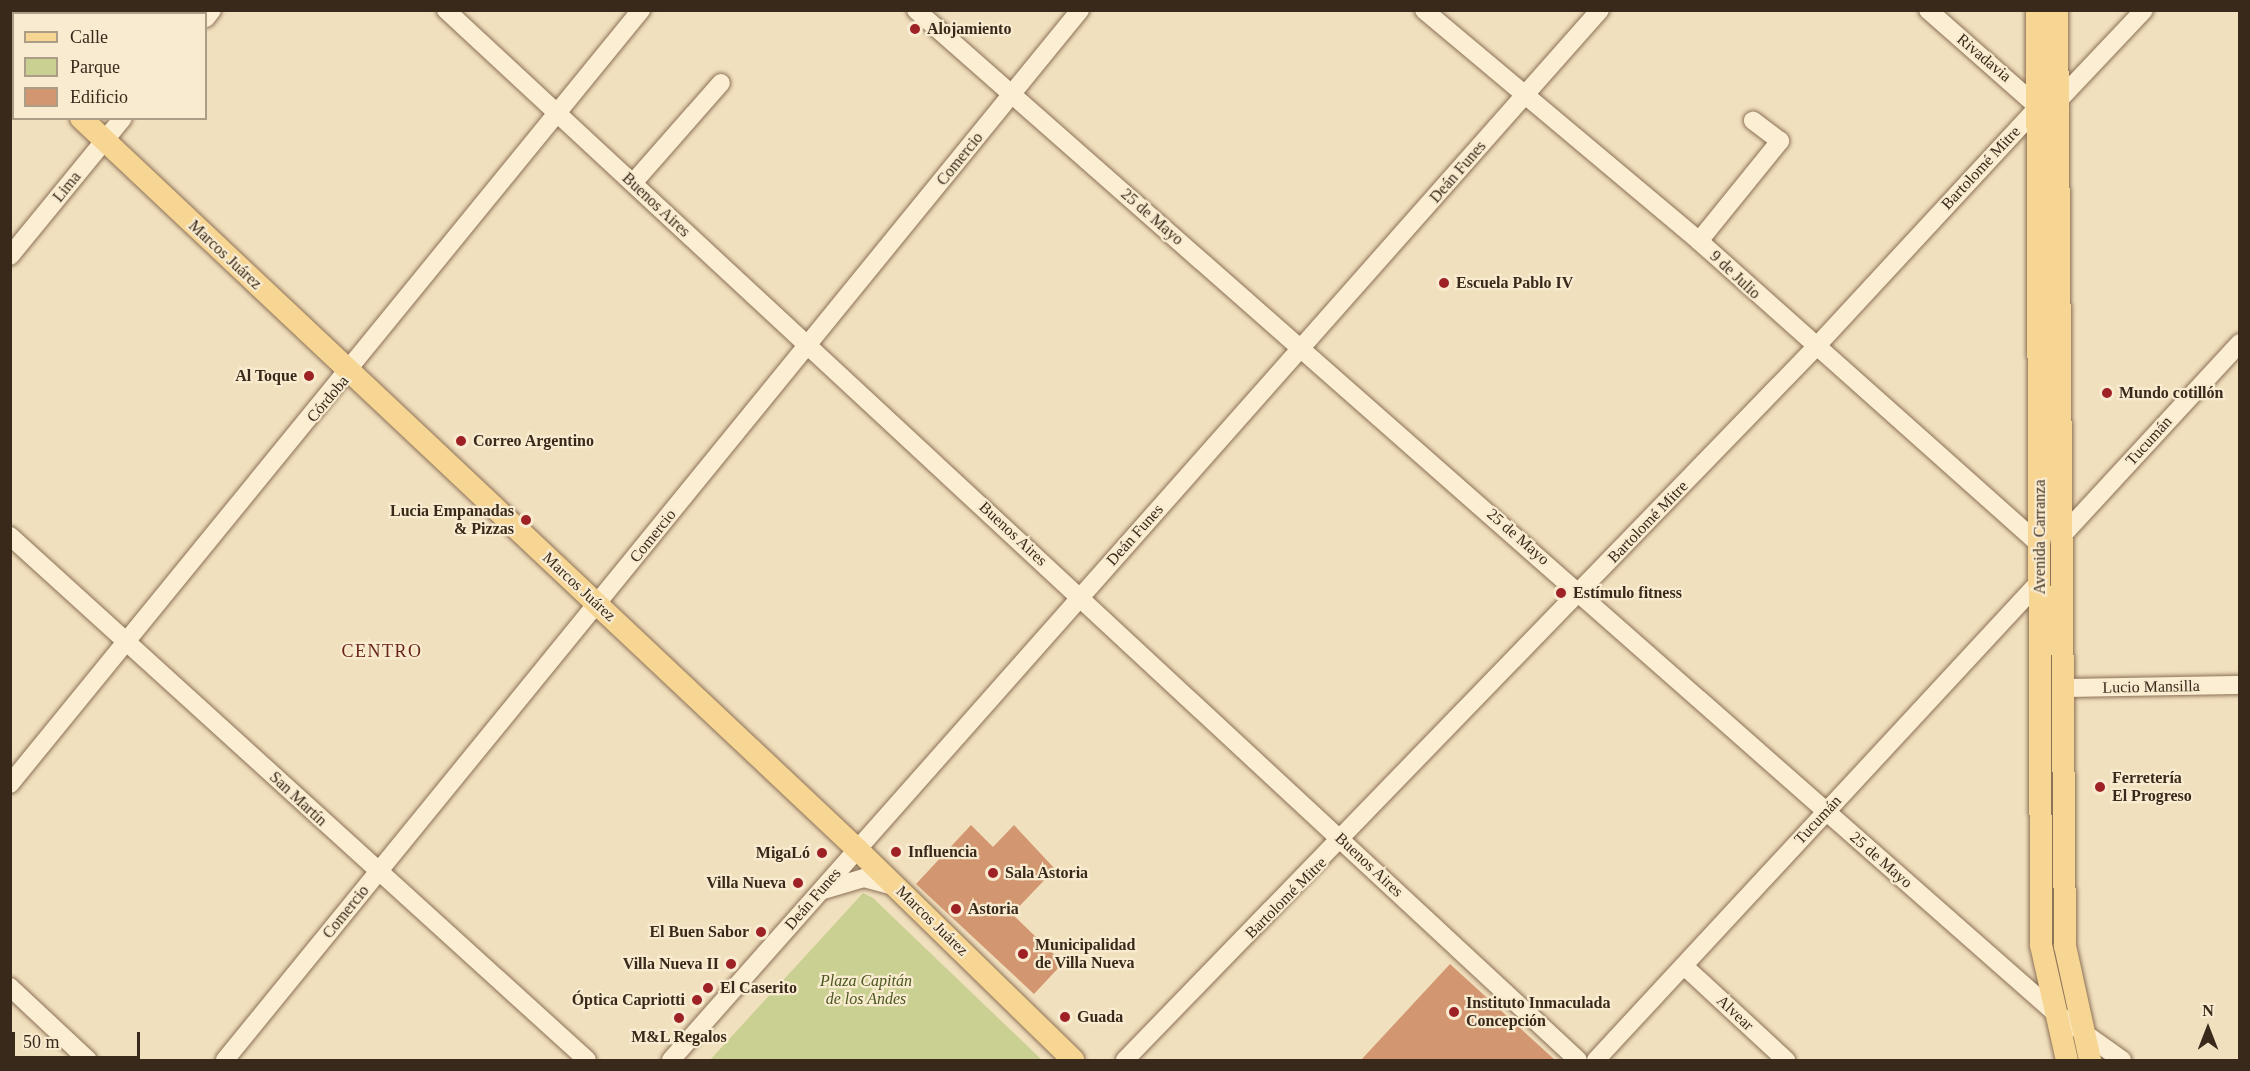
<!DOCTYPE html>
<meta charset="utf-8">
<style>
body{margin:0}
#map{position:relative;width:2250px;height:1071px;overflow:hidden;background:#f1e0be;font-family:Georgia,serif}
div>[style]{position:absolute}
.green>*{inset:0;background:#cad092}
.building>*{inset:0;background:#d29771}
.roads{filter:drop-shadow(0 0 2px #8b7056) drop-shadow(0 0 2px #8b7056)}
.minor>*{height:18px;margin:-9px;padding:0 9px;transform-origin:9px;border-radius:9px;background:#fbeed2}
.major>*{height:22px;margin:-11px;padding:0 11px;transform-origin:11px;border-radius:11px;background:#f7d593}
.dots>*{width:16px;height:16px;translate:-50% -50%;box-sizing:border-box;border:3px solid #f8ebcf;border-radius:50%}
span{translate:-50% -50%;white-space:nowrap;text-align:center;line-height:1.15;-webkit-text-stroke:4.5px #f8ebcf;paint-order:stroke}
.poi-label{font-size:16px;color:#39291b;font-weight:700}
.left{translate:0 -50%;text-align:left}
.right{translate:-100% -50%;text-align:right}
.street-label{font-size:16px;color:#39291b}
.park-label{font-size:16px;color:#4b5720;font-style:italic}
.neighbourhood-label{font-size:18px;color:#692618;letter-spacing:1.5px}
.frame{position:absolute;inset:0;border:12px solid #39291b;pointer-events:none}
.legend{position:absolute;left:12px;top:12px;width:195px;height:108px;box-sizing:border-box;background:#f8ebcf;border:2px solid #ac9d87;margin:0;padding:8px 10px;list-style:none;font-size:18px;color:#39291b}
.legend li{display:flex;align-items:center;gap:12px;height:30px}
.legend b{width:30px;border:2px solid #ac9d87}
.north{position:absolute;left:2178px;top:999px;width:60px;height:60px;-webkit-text-stroke:4px #f8ebcf;paint-order:stroke;rotate:0deg;font-size:16px;font-weight:700;line-height:24px;text-align:center;color:#39291b}
.north::after{content:'';display:block;margin:auto;width:21px;height:27px;background:#39291b;clip-path:polygon(50% 0,100% 100%,50% 72%,0 100%)}
.scale{position:absolute;left:12px;top:1032px;width:128px;height:27px;box-sizing:border-box;border:3px solid #39291b;border-top:0;padding-left:8px;font-size:18px;line-height:21px;white-space:nowrap;color:#39291b;-webkit-text-stroke:4px #f8ebcf;paint-order:stroke}
</style>
<div id="map">
<div class="green">
<i style="clip-path:polygon(863px 893px,873px 898px,1042px 1060px,710px 1060px)"></i>
</div>
<div class="building">
<i style="clip-path:polygon(971px 825px,993px 847px,1014px 825px,1055px 869px,1012px 914px,1063px 963px,1034px 994px,916px 884px)"></i>
<i style="clip-path:polygon(1450px 964px,1555px 1060px,1361px 1060px)"></i>
</div>
<div class="roads">
<div class="minor">
<i style="left:446px;top:10px;width:1544px;rotate:42.85deg"></i>
<i style="left:916px;top:10px;width:1515px;rotate:41.36deg"></i>
<i style="left:2053px;top:1011px;width:85px;rotate:35.4deg"></i>
<i style="left:1424px;top:10px;width:359px;rotate:40deg"></i>
<i style="left:1699px;top:241px;width:457px;rotate:41.7deg"></i>
<i style="left:1928px;top:10px;width:147px;rotate:41.4deg"></i>
<i style="left:206px;top:18px;width:10px;rotate:-53deg"></i>
<i style="left:633px;top:183px;width:133px;rotate:-48.7deg"></i>
<i style="left:1699px;top:241px;width:129px;rotate:-51deg"></i>
<i style="left:1780px;top:141px;width:34px;rotate:-143deg"></i>
<i style="left:10px;top:256px;width:178px;rotate:-50.7deg"></i>
<i style="left:10px;top:536px;width:779px;rotate:42.24deg"></i>
<i style="left:2059px;top:539px;width:267px;rotate:-47.3deg"></i>
<i style="left:2062px;top:688px;width:178px;rotate:-1deg"></i>
<i style="left:10px;top:784px;width:999px;rotate:-50.81deg"></i>
<i style="left:823px;top:890px;width:43px;rotate:-16.3deg"></i>
<i style="left:864px;top:878px;width:31px;rotate:15deg"></i>
<i style="left:1684px;top:966px;width:139px;rotate:42.7deg"></i>
<i style="left:10px;top:987px;width:107px;rotate:43.1deg"></i>
<i style="left:225px;top:1060px;width:1354px;rotate:-50.84deg"></i>
<i style="left:671px;top:1060px;width:1402px;rotate:-48.5deg"></i>
<i style="left:1125px;top:1060px;width:990px;rotate:-45.9deg"></i>
<i style="left:1814px;top:349px;width:330px;rotate:-47.2deg"></i>
<i style="left:2038px;top:107px;width:21px;rotate:-17deg"></i>
<i style="left:2058px;top:101px;width:125px;rotate:-46.6deg"></i>
<i style="left:1596px;top:1060px;width:653px;rotate:-47.17deg"></i>
</div>
<div class="major">
<i style="left:2037px;top:10px;width:935px;rotate:89.75deg"></i>
<i style="left:2041px;top:945px;width:118px;rotate:77.3deg"></i>
<i style="left:2057px;top:10px;width:936px;rotate:89.51deg"></i>
<i style="left:2065px;top:946px;width:117px;rotate:77.6deg"></i>
<i style="left:10px;top:51px;width:5px;rotate:37deg"></i>
<i style="left:81px;top:118px;width:1066px;rotate:43.29deg"></i>
<i style="left:857px;top:849px;width:302px;rotate:44.3deg"></i>
</div>
</div>
<div class="dots">
<i style="left:915px;top:29px;background:#9e2126"></i>
<i style="left:1444px;top:283px;background:#9e2126"></i>
<i style="left:309px;top:376px;background:#9e2126"></i>
<i style="left:2107px;top:393px;background:#9e2126"></i>
<i style="left:461px;top:441px;background:#9e2126"></i>
<i style="left:526px;top:520px;background:#9e2126"></i>
<i style="left:1561px;top:593px;background:#9e2126"></i>
<i style="left:2100px;top:787px;background:#9e2126"></i>
<i style="left:896px;top:852px;background:#9e2126"></i>
<i style="left:822px;top:853px;background:#9e2126"></i>
<i style="left:993px;top:873px;background:#9e2126"></i>
<i style="left:798px;top:883px;background:#9e2126"></i>
<i style="left:956px;top:909px;background:#9e2126"></i>
<i style="left:761px;top:932px;background:#9e2126"></i>
<i style="left:1023px;top:954px;background:#9e2126"></i>
<i style="left:731px;top:964px;background:#9e2126"></i>
<i style="left:708px;top:988px;background:#9e2126"></i>
<i style="left:697px;top:1000px;background:#9e2126"></i>
<i style="left:1454px;top:1012px;background:#9e2126"></i>
<i style="left:1065px;top:1017px;background:#9e2126"></i>
<i style="left:679px;top:1018px;background:#9e2126"></i>
</div>
<div class="poi-label">
<span class="left" style="left:927px;top:29px">Alojamiento</span>
<span class="left" style="left:1456px;top:283px">Escuela Pablo IV</span>
<span class="right" style="left:297px;top:376px">Al Toque</span>
<span class="left" style="left:2119px;top:393px">Mundo cotillón</span>
<span class="left" style="left:473px;top:441px">Correo Argentino</span>
<span class="right" style="left:514px;top:520px">Lucia Empanadas<br>&amp; Pizzas</span>
<span class="left" style="left:1573px;top:593px">Estímulo fitness</span>
<span class="left" style="left:2112px;top:787px">Ferretería<br>El Progreso</span>
<span class="left" style="left:908px;top:852px">Influencia</span>
<span class="right" style="left:810px;top:853px">MigaLó</span>
<span class="left" style="left:1005px;top:873px">Sala Astoria</span>
<span class="right" style="left:786px;top:883px">Villa Nueva</span>
<span class="left" style="left:968px;top:909px">Astoria</span>
<span class="right" style="left:749px;top:932px">El Buen Sabor</span>
<span class="left" style="left:1035px;top:954px">Municipalidad<br>de Villa Nueva</span>
<span class="right" style="left:719px;top:964px">Villa Nueva II</span>
<span class="left" style="left:720px;top:988px">El Caserito</span>
<span class="right" style="left:685px;top:1000px">Óptica Capriotti</span>
<span class="left" style="left:1466px;top:1012px">Instituto Inmaculada<br>Concepción</span>
<span class="left" style="left:1077px;top:1017px">Guada</span>
<span style="left:679px;top:1037px">M&amp;L Regalos</span>
</div>
<div class="street-label">
<span style="left:1984px;top:58px;rotate:40deg">Rivadavia</span>
<span style="left:960px;top:159px;rotate:-51deg">Comercio</span>
<span style="left:1981px;top:168px;rotate:-47deg">Bartolomé Mitre</span>
<span style="left:1458px;top:172px;rotate:-49deg">Deán Funes</span>
<span style="left:67px;top:187px;rotate:-51deg">Lima</span>
<span style="left:656px;top:205px;rotate:43deg">Buenos Aires</span>
<span style="left:1152px;top:217px;rotate:41deg">25 de Mayo</span>
<span style="left:225px;top:255px;rotate:43deg">Marcos Juárez</span>
<span style="left:1735px;top:275px;rotate:43deg">9 de Julio</span>
<span style="left:328px;top:399px;rotate:-50deg">Córdoba</span>
<span style="left:2149px;top:441px;rotate:-48deg">Tucumán</span>
<span style="left:1648px;top:522px;rotate:-46deg">Bartolomé Mitre</span>
<span style="left:1013px;top:534px;rotate:43deg">Buenos Aires</span>
<span style="left:1135px;top:535px;rotate:-48deg">Deán Funes</span>
<span style="left:653px;top:536px;rotate:-51deg">Comercio</span>
<span style="left:1518px;top:537px;rotate:41deg">25 de Mayo</span>
<span style="left:2040px;top:537px;rotate:-90deg">Avenida Carranza</span>
<span style="left:579px;top:587px;rotate:43deg">Marcos Juárez</span>
<span style="left:2151px;top:687px;rotate:-1deg">Lucio Mansilla</span>
<span style="left:298px;top:799px;rotate:43deg">San Martín</span>
<span style="left:1818px;top:820px;rotate:-47deg">Tucumán</span>
<span style="left:1881px;top:860px;rotate:41deg">25 de Mayo</span>
<span style="left:1369px;top:865px;rotate:43deg">Buenos Aires</span>
<span style="left:1286px;top:898px;rotate:-45deg">Bartolomé Mitre</span>
<span style="left:813px;top:899px;rotate:-49deg">Deán Funes</span>
<span style="left:346px;top:912px;rotate:-51deg">Comercio</span>
<span style="left:932px;top:921px;rotate:44deg">Marcos Juárez</span>
<span style="left:1735px;top:1013px;rotate:43deg">Alvear</span>
</div>
<div class="park-label">
<span style="left:866px;top:990px">Plaza Capitán<br>de los Andes</span>
</div>
<div class="neighbourhood-label">
<span style="left:382px;top:651px">CENTRO</span>
</div>
<div class="frame"></div>
<ul class="legend">
<li><b style="height:8px;background:#f7d593"></b>Calle</li>
<li><b style="height:16px;background:#cad092"></b>Parque</li>
<li><b style="height:16px;background:#d29771"></b>Edificio</li>
</ul>
<div class="north">N</div>
<div class="scale">50 m</div>
</div>
